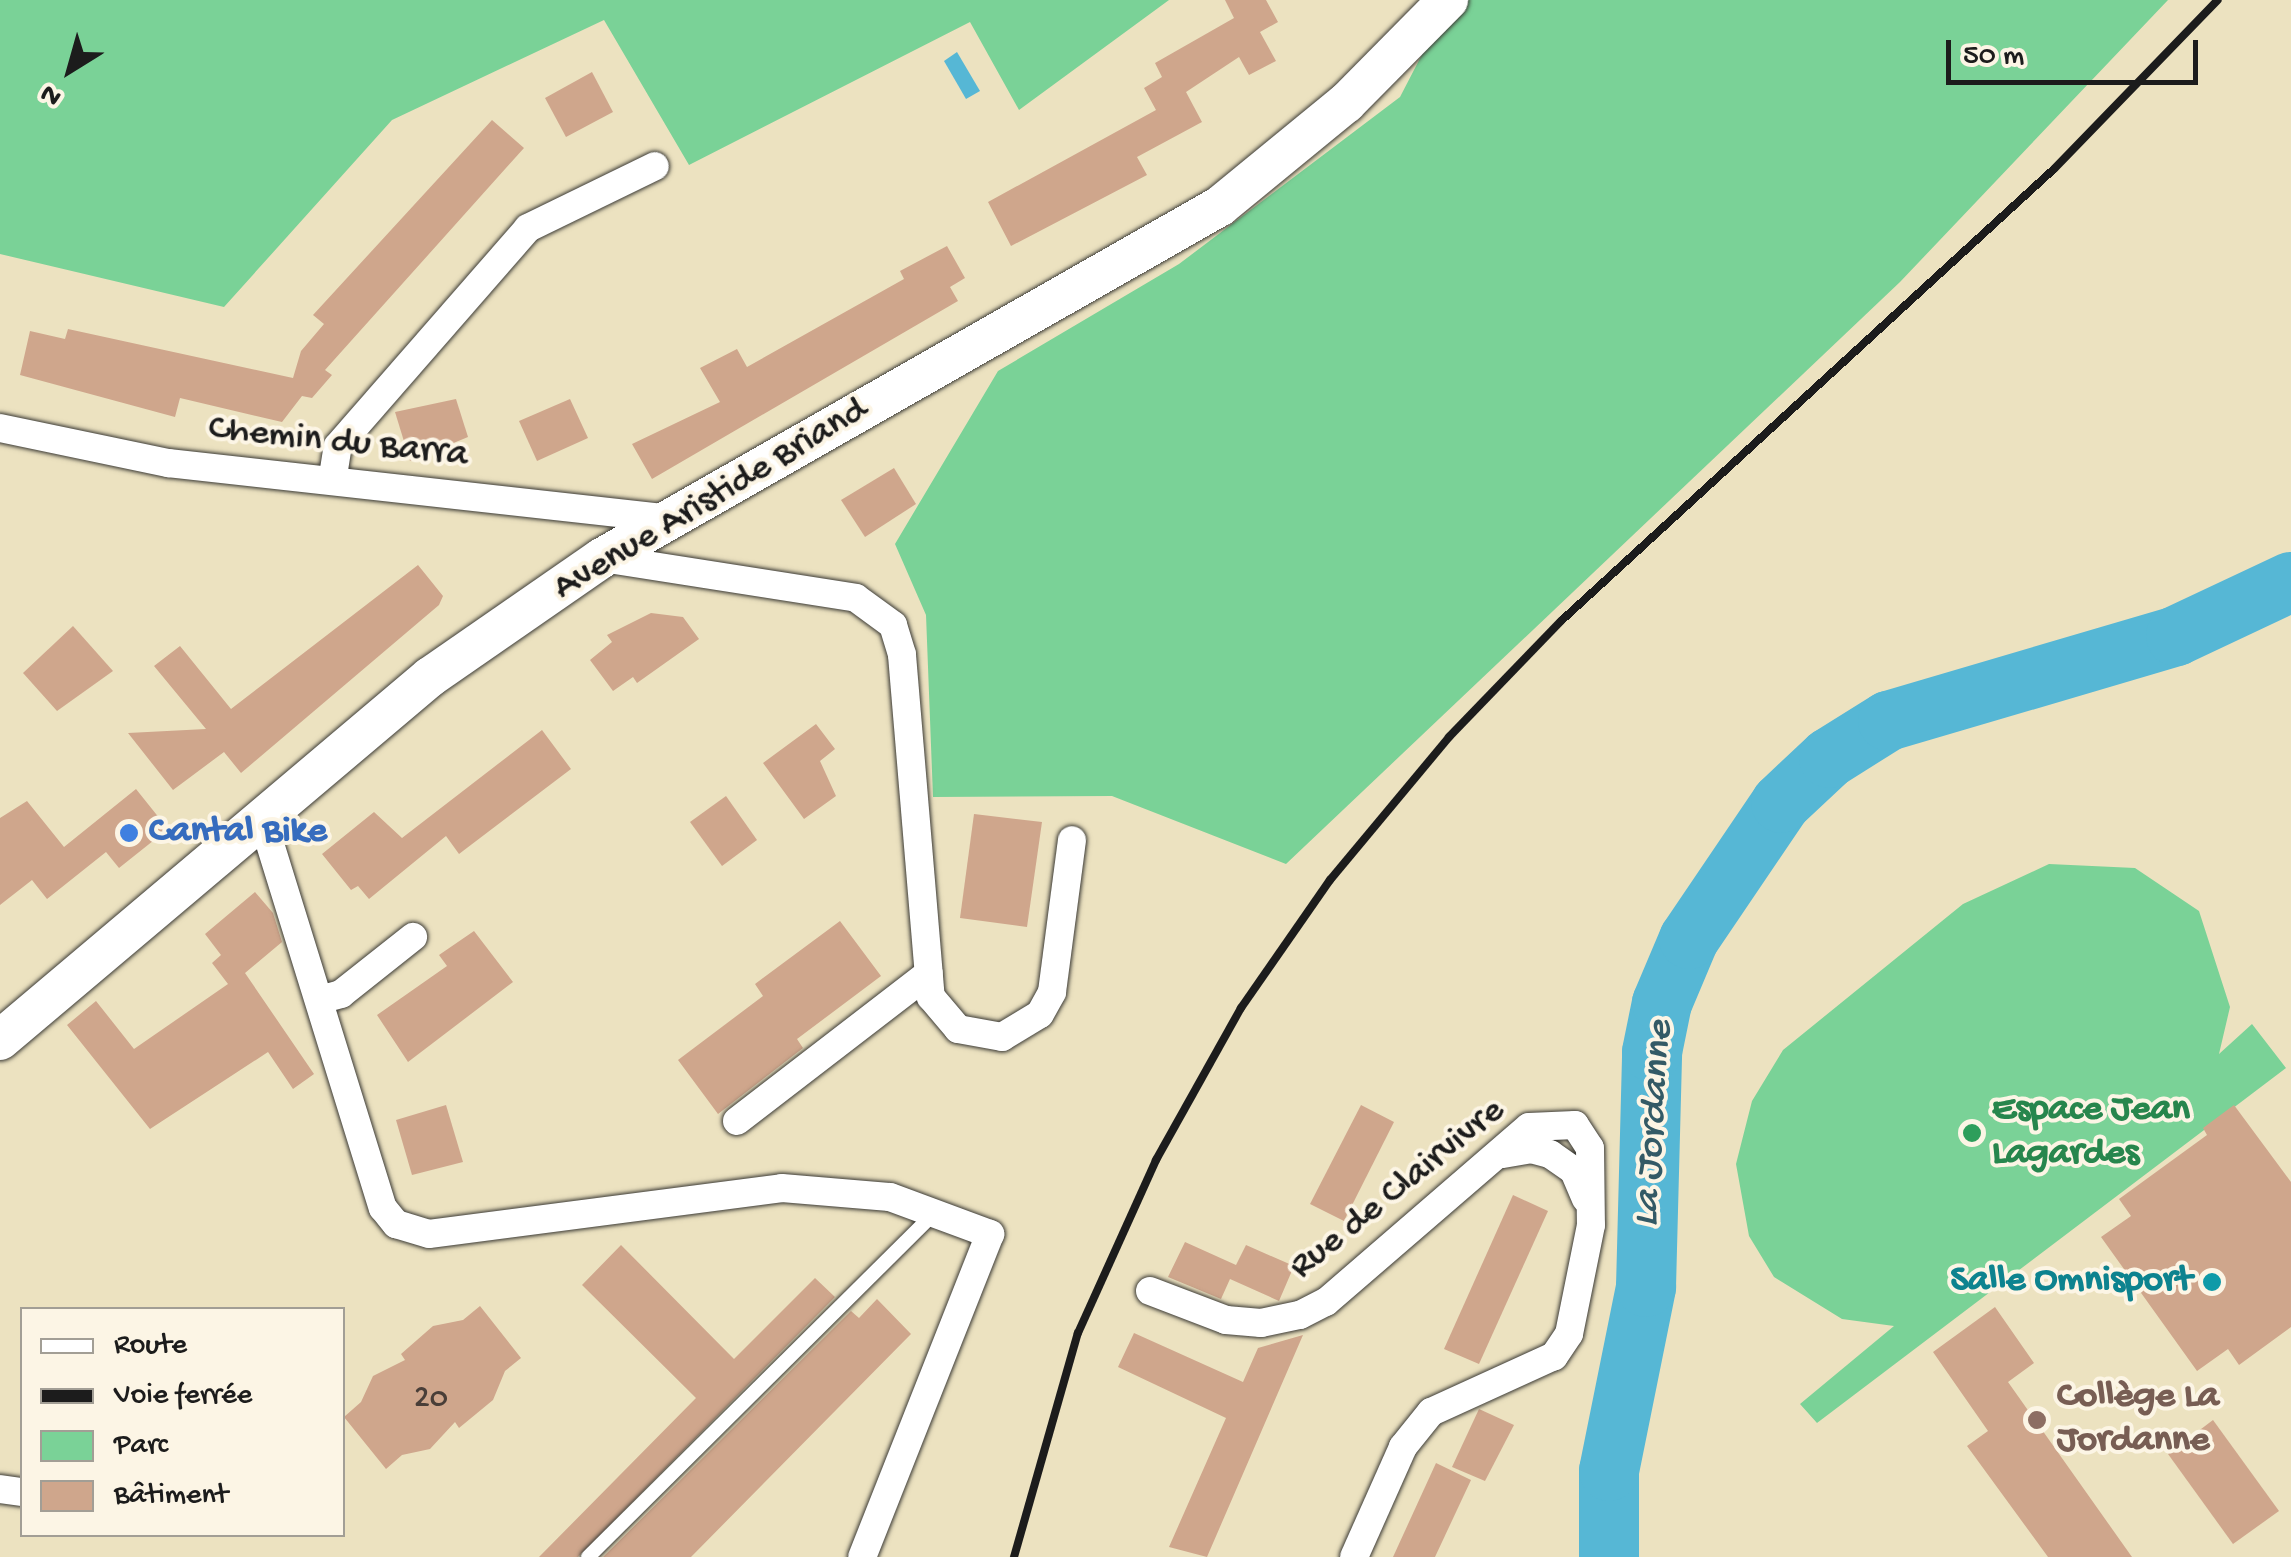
<!DOCTYPE html>
<meta charset="utf-8">
<style>
body{margin:0}
#map{position:relative;width:2291px;height:1557px;overflow:hidden;background:#ece2c0;font-family:"Gochi Hand",sans-serif}
div>[style]{position:absolute}
.green>*{inset:0;background:#7ad297}
.water>*{inset:0;background:#56b7d5}
.river>*{height:60px;margin:-30px;padding:0 30px;transform-origin:30px;border-radius:30px;background:#56b7d5}
.building>*{inset:0;background:#cfa68c}
.roads{filter:drop-shadow(0 0 2px #3b3a35) drop-shadow(0 0 2px #3b3a35)}
.lane>*{height:14px;margin:-7px;padding:0 7px;transform-origin:7px;border-radius:7px;background:#fff}
.street>*{height:28px;margin:-14px;padding:0 14px;transform-origin:14px;border-radius:14px;background:#fff}
.secondary>*{height:40px;margin:-20px;padding:0 20px;transform-origin:20px;border-radius:20px;background:#fff}
.rail>*{height:8px;margin:-4px;padding:0 4px;transform-origin:4px;border-radius:4px;background:#1c1c1c}
.dots>*{width:28px;height:28px;translate:-50% -50%;box-sizing:border-box;border:5px solid #fcf5e5;border-radius:50%}
span{translate:-50% -50%;white-space:nowrap;text-align:center;line-height:1.15;-webkit-text-stroke:8px #fcf5e5;paint-order:stroke}
.number-label{font-size:32px;color:#493e38}
.number-label span{-webkit-text-stroke-width:0}
.street-label{font-size:38px;color:#1c1c1c}
.shop-label{font-size:38px;color:#366cbe;font-weight:700}
.left{translate:0 -50%;text-align:left}
.leisure-label{font-size:38px;color:#27864d;font-weight:700}
.culture-label{font-size:38px;color:#0d838f;font-weight:700}
.right{translate:-100% -50%;text-align:right}
.education-label{font-size:38px;color:#785e54;font-weight:700}
.water-label{font-size:40px;color:#335a66;font-style:italic}
.legend{position:absolute;left:20px;top:1307px;width:325px;height:230px;box-sizing:border-box;background:#fcf5e5;border:2px solid #a29e95;margin:0;padding:12px 18px;list-style:none;font-size:30px;color:#1c1c1c}
.legend li{display:flex;align-items:center;gap:20px;height:50px}
.legend b{width:50px;border:2px solid #a29e95}
.north{position:absolute;left:20px;top:20px;width:100px;height:100px;-webkit-text-stroke:8px #fcf5e5;paint-order:stroke;rotate:217deg;font-size:28px;font-weight:700;line-height:40px;text-align:center;color:#1c1c1c}
.north::after{content:'';display:block;margin:auto;width:35px;height:45px;background:#1c1c1c;clip-path:polygon(50% 0,100% 100%,50% 72%,0 100%)}
.scale{position:absolute;left:1946px;top:40px;width:252px;height:45px;box-sizing:border-box;border:5px solid #1c1c1c;border-top:0;padding-left:12px;font-size:30px;line-height:35px;white-space:nowrap;color:#1c1c1c;-webkit-text-stroke:8px #fcf5e5;paint-order:stroke}
</style>
<div id="map">
<div class="green">
<i style="clip-path:polygon(0 0,1169px 0,1019px 110px,970px 22px,689px 165px,604px 20px,392px 120px,224px 307px,0 254px)"></i>
<i style="clip-path:polygon(1432px 0,2168px 0,1900px 282px,1286px 864px,1112px 796px,933px 797px,926px 615px,895px 544px,998px 371px,1179px 264px,1400px 97px,1443px 14px)"></i>
<i style="clip-path:polygon(2049px 864px,2135px 868px,2199px 911px,2230px 1007px,2219px 1054px,2252px 1024px,2286px 1068px,1817px 1423px,1800px 1404px,1894px 1326px,1842px 1319px,1774px 1277px,1749px 1236px,1736px 1164px,1752px 1101px,1783px 1050px,1963px 904px)"></i>
</div>
<div class="water">
<i style="clip-path:polygon(957px 52px,980px 91px,966px 99px,944px 61px)"></i>
</div>
<div class="river">
<i style="left:1609px;top:1557px;width:86px;rotate:-90deg"></i>
<i style="left:1609px;top:1471px;width:188px;rotate:-78.6deg"></i>
<i style="left:1646px;top:1287px;width:235px;rotate:-88.5deg"></i>
<i style="left:1652px;top:1052px;width:50px;rotate:-78.5deg"></i>
<i style="left:1662px;top:1003px;width:69px;rotate:-67.1deg"></i>
<i style="left:1689px;top:939px;width:164px;rotate:-55.9deg"></i>
<i style="left:1781px;top:803px;width:66px;rotate:-43.2deg"></i>
<i style="left:1829px;top:758px;width:70px;rotate:-32.1deg"></i>
<i style="left:1888px;top:721px;width:300px;rotate:-16.4deg"></i>
<i style="left:2176px;top:636px;width:127px;rotate:-25.2deg"></i>
</div>
<div class="building">
<i style="clip-path:polygon(1225px 0,1266px 0,1278px 22px,1260px 32px,1276px 61px,1249px 75px,1239px 57px,1186px 92px,1202px 122px,1137px 157px,1147px 175px,1011px 246px,988px 202px,1156px 110px,1144px 88px,1162px 77px,1155px 63px,1234px 18px)"></i>
<i style="clip-path:polygon(592px 72px,613px 112px,566px 137px,545px 98px)"></i>
<i style="clip-path:polygon(492px 120px,524px 148px,325px 370px,332px 375px,312px 398px,302px 396px,282px 422px,180px 398px,175px 417px,20px 375px,30px 331px,65px 339px,68px 329px,293px 378px,301px 351px,324px 324px,313px 315px)"></i>
<i style="clip-path:polygon(947px 246px,965px 278px,950px 287px,958px 301px,652px 479px,632px 444px,720px 402px,700px 368px,737px 349px,747px 367px,904px 279px,900px 271px)"></i>
<i style="clip-path:polygon(456px 399px,468px 437px,410px 461px,395px 412px)"></i>
<i style="clip-path:polygon(570px 399px,588px 438px,537px 461px,519px 421px)"></i>
<i style="clip-path:polygon(894px 468px,916px 504px,865px 537px,841px 500px)"></i>
<i style="clip-path:polygon(418px 565px,443px 596px,439px 605px,241px 773px,224px 752px,173px 790px,128px 733px,206px 729px,154px 666px,180px 646px,231px 709px)"></i>
<i style="clip-path:polygon(651px 613px,683px 617px,699px 639px,637px 683px,633px 677px,613px 691px,590px 660px,612px 642px,607px 635px)"></i>
<i style="clip-path:polygon(73px 626px,113px 671px,57px 711px,23px 673px)"></i>
<i style="clip-path:polygon(816px 724px,835px 749px,820px 761px,836px 796px,804px 819px,763px 763px)"></i>
<i style="clip-path:polygon(542px 730px,571px 769px,459px 854px,446px 836px,369px 899px,358px 886px,351px 890px,322px 854px,374px 812px,402px 838px)"></i>
<i style="clip-path:polygon(136px 789px,168px 829px,119px 868px,106px 852px,47px 899px,32px 880px,0 905px,0 818px,27px 801px,64px 847px)"></i>
<i style="clip-path:polygon(726px 796px,757px 840px,722px 866px,690px 822px)"></i>
<i style="clip-path:polygon(974px 814px,1042px 822px,1027px 927px,960px 918px)"></i>
<i style="clip-path:polygon(255px 892px,273px 913px,282px 942px,245px 973px,314px 1074px,293px 1089px,268px 1052px,150px 1129px,67px 1025px,96px 1001px,134px 1049px,228px 984px,212px 963px,221px 955px,205px 934px)"></i>
<i style="clip-path:polygon(840px 921px,881px 976px,797px 1039px,803px 1048px,718px 1114px,678px 1060px,763px 996px,755px 984px)"></i>
<i style="clip-path:polygon(474px 931px,513px 982px,408px 1062px,377px 1015px,447px 966px,439px 955px)"></i>
<i style="clip-path:polygon(446px 1105px,463px 1162px,412px 1175px,396px 1120px)"></i>
<i style="clip-path:polygon(1361px 1105px,1394px 1122px,1344px 1221px,1310px 1204px)"></i>
<i style="clip-path:polygon(2234px 1105px,2291px 1182px,2291px 1327px,2239px 1365px,2228px 1349px,2197px 1371px,2101px 1237px,2131px 1216px,2119px 1199px,2207px 1135px,2203px 1128px)"></i>
<i style="clip-path:polygon(1513px 1195px,1548px 1211px,1479px 1364px,1444px 1349px)"></i>
<i style="clip-path:polygon(1185px 1242px,1236px 1265px,1246px 1245px,1294px 1266px,1279px 1301px,1230px 1279px,1221px 1299px,1168px 1277px)"></i>
<i style="clip-path:polygon(621px 1245px,734px 1359px,815px 1278px,835px 1297px,578px 1557px,539px 1557px,696px 1398px,582px 1285px)"></i>
<i style="clip-path:polygon(877px 1299px,911px 1334px,691px 1557px,603px 1557px,851px 1311px,859px 1318px)"></i>
<i style="clip-path:polygon(480px 1306px,521px 1358px,505px 1371px,493px 1400px,459px 1428px,455px 1422px,430px 1449px,402px 1455px,386px 1469px,344px 1417px,361px 1402px,373px 1376px,405px 1360px,401px 1354px,433px 1326px,463px 1320px)"></i>
<i style="clip-path:polygon(1995px 1307px,2034px 1363px,2008px 1382px,2132px 1557px,2048px 1557px,1967px 1446px,1988px 1431px,1933px 1352px)"></i>
<i style="clip-path:polygon(1134px 1333px,1243px 1382px,1258px 1348px,1303px 1335px,1207px 1557px,1169px 1547px,1226px 1418px,1118px 1367px)"></i>
<i style="clip-path:polygon(1479px 1409px,1514px 1425px,1485px 1481px,1452px 1467px)"></i>
<i style="clip-path:polygon(2213px 1420px,2279px 1511px,2233px 1544px,2168px 1454px)"></i>
<i style="clip-path:polygon(1436px 1463px,1471px 1480px,1435px 1557px,1393px 1557px)"></i>
</div>
<div class="roads">
<div class="lane">
<i style="left:588px;top:1557px;width:489px;rotate:-44.8deg"></i>
</div>
<div class="street">
<i style="left:0;top:428px;width:172px;rotate:11.8deg"></i>
<i style="left:168px;top:463px;width:507px;rotate:6.34deg"></i>
<i style="left:333px;top:476px;width:30px;rotate:-81deg"></i>
<i style="left:338px;top:446px;width:289px;rotate:-48.9deg"></i>
<i style="left:528px;top:228px;width:141px;rotate:-26deg"></i>
<i style="left:602px;top:558px;width:257px;rotate:8.9deg"></i>
<i style="left:856px;top:598px;width:46px;rotate:36.1deg"></i>
<i style="left:893px;top:625px;width:31px;rotate:73deg"></i>
<i style="left:902px;top:655px;width:343px;rotate:85.2deg"></i>
<i style="left:931px;top:997px;width:42px;rotate:49.8deg"></i>
<i style="left:958px;top:1029px;width:45px;rotate:10.3deg"></i>
<i style="left:1002px;top:1037px;width:44px;rotate:-31.2deg"></i>
<i style="left:1040px;top:1014px;width:25px;rotate:-61deg"></i>
<i style="left:1052px;top:992px;width:153px;rotate:-82.5deg"></i>
<i style="left:262px;top:818px;width:408px;rotate:72.8deg"></i>
<i style="left:383px;top:1208px;width:21px;rotate:51deg"></i>
<i style="left:396px;top:1224px;width:34px;rotate:17deg"></i>
<i style="left:429px;top:1234px;width:356px;rotate:-7.4deg"></i>
<i style="left:782px;top:1188px;width:108px;rotate:4.8deg"></i>
<i style="left:890px;top:1197px;width:107px;rotate:20.3deg"></i>
<i style="left:990px;top:1234px;width:347px;rotate:111.6deg"></i>
<i style="left:319px;top:1000px;width:23px;rotate:-15deg"></i>
<i style="left:341px;top:994px;width:92px;rotate:-38.4deg"></i>
<i style="left:737px;top:1121px;width:242px;rotate:-37.6deg"></i>
<i style="left:1503px;top:1154px;width:28px;rotate:-10deg"></i>
<i style="left:1531px;top:1149px;width:20px;rotate:15deg"></i>
<i style="left:1550px;top:1154px;width:29px;rotate:35deg"></i>
<i style="left:1574px;top:1171px;width:30px;rotate:67deg"></i>
<i style="left:1150px;top:1291px;width:81px;rotate:20.9deg"></i>
<i style="left:1226px;top:1320px;width:35px;rotate:5deg"></i>
<i style="left:1261px;top:1323px;width:40px;rotate:-12deg"></i>
<i style="left:1300px;top:1315px;width:29px;rotate:-27deg"></i>
<i style="left:1326px;top:1302px;width:268px;rotate:-40.8deg"></i>
<i style="left:1529px;top:1127px;width:46px;rotate:-2.5deg"></i>
<i style="left:1575px;top:1125px;width:27px;rotate:57deg"></i>
<i style="left:1590px;top:1148px;width:77px;rotate:89.3deg"></i>
<i style="left:1591px;top:1225px;width:111px;rotate:101.4deg"></i>
<i style="left:1569px;top:1334px;width:27px;rotate:124deg"></i>
<i style="left:1554px;top:1356px;width:135px;rotate:155.5deg"></i>
<i style="left:1431px;top:1412px;width:45px;rotate:128.7deg"></i>
<i style="left:1403px;top:1447px;width:120px;rotate:114deg"></i>
<i style="left:0;top:1489px;width:22px;rotate:8deg"></i>
</div>
<div class="secondary">
<i style="left:0;top:1040px;width:563px;rotate:-40.17deg"></i>
<i style="left:430px;top:677px;width:209px;rotate:-34.7deg"></i>
<i style="left:602px;top:558px;width:711px;rotate:-29.66deg"></i>
<i style="left:1220px;top:206px;width:163px;rotate:-39.3deg"></i>
<i style="left:1346px;top:103px;width:145px;rotate:-45.3deg"></i>
</div>
</div>
<div class="rail">
<i style="left:1014px;top:1557px;width:233px;rotate:-74.1deg"></i>
<i style="left:1078px;top:1333px;width:190px;rotate:-65.7deg"></i>
<i style="left:1156px;top:1160px;width:174px;rotate:-60.8deg"></i>
<i style="left:1241px;top:1008px;width:156px;rotate:-55.2deg"></i>
<i style="left:1330px;top:880px;width:186px;rotate:-50.2deg"></i>
<i style="left:1449px;top:737px;width:161px;rotate:-46deg"></i>
<i style="left:1561px;top:621px;width:669px;rotate:-42.52deg"></i>
<i style="left:2054px;top:169px;width:235px;rotate:-45.9deg"></i>
</div>
<div class="dots">
<i style="left:129px;top:833px;background:#3f7fe0"></i>
<i style="left:1972px;top:1133px;background:#2e9e5b"></i>
<i style="left:2212px;top:1282px;background:#0f9aa8"></i>
<i style="left:2037px;top:1420px;background:#8d6e63"></i>
</div>
<div class="number-label">
<span style="left:431px;top:1399px">20</span>
</div>
<div class="street-label">
<span style="left:338px;top:443px;rotate:6deg">Chemin du Barra</span>
<span style="left:711px;top:500px;rotate:-31deg">Avenue Aristide Briand</span>
<span style="left:1398px;top:1190px;rotate:-39deg">Rue de Clairvivre</span>
</div>
<div class="shop-label">
<span class="left" style="left:149px;top:833px">Cantal Bike</span>
</div>
<div class="leisure-label">
<span class="left" style="left:1992px;top:1133px">Espace Jean<br>Lagardes</span>
</div>
<div class="culture-label">
<span class="right" style="left:2192px;top:1282px">Salle Omnisport</span>
</div>
<div class="education-label">
<span class="left" style="left:2057px;top:1420px">Collège La<br>Jordanne</span>
</div>
<div class="water-label">
<span style="left:1655px;top:1124px;rotate:-86deg">La Jordanne</span>
</div>
<ul class="legend">
<li><b style="height:12px;background:#fff"></b>Route</li>
<li><b style="height:12px;background:#1c1c1c"></b>Voie ferrée</li>
<li><b style="height:28px;background:#7ad297"></b>Parc</li>
<li><b style="height:28px;background:#cfa68c"></b>Bâtiment</li>
</ul>
<div class="north">N</div>
<div class="scale">50 m</div>
</div>
